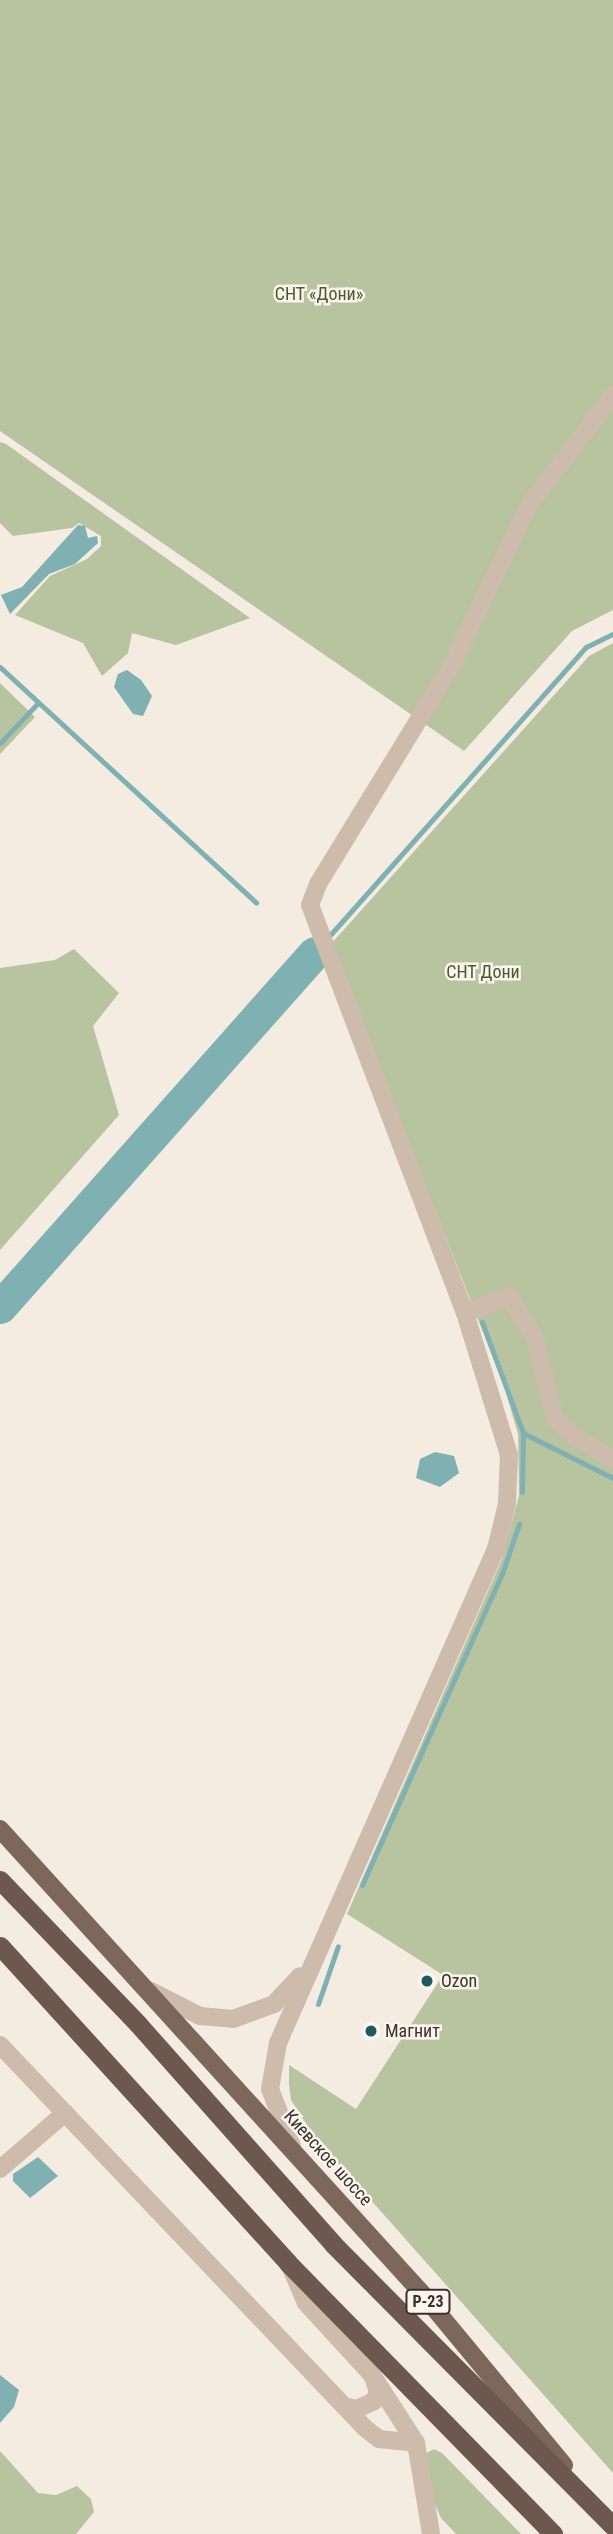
<!DOCTYPE html>
<meta charset="utf-8">
<style>
body{margin:0}
#map{position:relative;width:613px;height:2534px;overflow:hidden;background:#f4ebe1;font-family:"Roboto Condensed",sans-serif}
div>[style]{position:absolute}
.green>*{inset:0;background:#b8c4a0}
.water>*{inset:0;background:#7fb0b2}
.stream>*{height:5px;margin:-2.5px;padding:0 2.5px;transform-origin:2.5px;border-radius:2.5px;background:#7fb0b2}
.river>*{height:33px;margin:-16.5px;padding:0 16.5px;transform-origin:16.5px;border-radius:16.5px;background:#7fb0b2}
.minor>*{height:18px;margin:-9px;padding:0 9px;transform-origin:9px;border-radius:9px;background:#cdbbac}
.primary>*{height:18px;margin:-9px;padding:0 9px;transform-origin:9px;border-radius:9px;background:#7d675c}
.trunk>*{height:19px;margin:-9.5px;padding:0 9.5px;transform-origin:9.5px;border-radius:9.5px;background:#6c584f}
.dots>*{width:19px;height:19px;translate:-50% -50%;box-sizing:border-box;border:4px solid #fbf5ee;border-radius:50%}
span{translate:-50% -50%;white-space:nowrap;text-align:center;line-height:1.15;-webkit-text-stroke:5px #fbf5ee;paint-order:stroke}
.shield-label span{padding:2px 5px;background:#fbf5ee;border:2px solid;border-radius:5px;-webkit-text-stroke-width:0}
.shield-label{font-size:16px;color:#3b302b;font-weight:700}
.park-label{font-size:18px;color:#4a5a2e}
.poi-label{font-size:18px;color:#3b302b}
.left{translate:0 -50%;text-align:left}
.street-label{font-size:18px;color:#3b302b}
</style>
<div id="map">
<div class="green">
<i style="clip-path:polygon(0 0,613px 0,613px 610px,572px 631px,464px 751px,0 431px)"></i>
<i style="clip-path:polygon(0 442px,6px 444px,250px 618px,176px 645px,132px 633px,128px 653px,102px 676px,83px 643px,15px 615px,50px 576px,87px 559px,101px 546px,101px 536px,79px 523px,72px 528px,13px 536px,0 523px)"></i>
<i style="clip-path:polygon(613px 643px,613px 2473px,314px 2136px,291px 2100px,289px 2084px,289px 2065px,356px 2109px,443px 1975px,347px 1914px,502px 1559px,519px 1496px,518px 1434px,504px 1386px,331px 944px,589px 656px)"></i>
<i style="clip-path:polygon(0 683px,35px 717px,0 754px)"></i>
<i style="clip-path:polygon(74px 949px,119px 993px,93px 1026px,119px 1115px,0 1250px,0 968px,55px 960px)"></i>
<i style="clip-path:polygon(434px 2449px,442px 2453px,521px 2534px,456px 2534px,441px 2518px,431px 2495px,425px 2454px)"></i>
<i style="clip-path:polygon(0 2451px,38px 2493px,56px 2495px,77px 2486px,91px 2499px,94px 2512px,76px 2534px,0 2534px)"></i>
</div>
<div class="water">
<i style="clip-path:polygon(78px 525px,85px 526px,88px 538px,97px 536px,98px 543px,75px 564px,49px 574px,10px 614px,1px 595px,22px 587px)"></i>
<i style="clip-path:polygon(127px 670px,141px 680px,152px 696px,143px 716px,133px 714px,114px 687px,118px 674px)"></i>
<i style="clip-path:polygon(435px 1452px,454px 1456px,459px 1473px,440px 1487px,416px 1478px,420px 1459px)"></i>
<i style="clip-path:polygon(38px 2157px,58px 2176px,30px 2198px,13px 2181px,13px 2174px)"></i>
<i style="clip-path:polygon(0 2375px,19px 2390px,14px 2407px,0 2423px)"></i>
</div>
<div class="stream">
<i style="left:0;top:667px;width:348px;rotate:42.6deg"></i>
<i style="left:0;top:743px;width:54px;rotate:-46.5deg"></i>
<i style="left:331px;top:934px;width:384px;rotate:-48.4deg"></i>
<i style="left:586px;top:647px;width:30px;rotate:-26deg"></i>
<i style="left:482px;top:1322px;width:118px;rotate:69.7deg"></i>
<i style="left:523px;top:1433px;width:59px;rotate:91deg"></i>
<i style="left:523px;top:1433px;width:101px;rotate:26.6deg"></i>
<i style="left:362px;top:1885px;width:344px;rotate:-65.8deg"></i>
<i style="left:503px;top:1571px;width:50px;rotate:-71.2deg"></i>
<i style="left:318px;top:2004px;width:61px;rotate:-71deg"></i>
</div>
<div class="river">
<i style="left:0;top:1307px;width:473px;rotate:-48.4deg"></i>
</div>
<div class="minor">
<i style="left:465px;top:1313px;width:47px;rotate:-21.1deg"></i>
<i style="left:509px;top:1296px;width:50px;rotate:58.8deg"></i>
<i style="left:535px;top:1339px;width:82px;rotate:76deg"></i>
<i style="left:555px;top:1419px;width:28px;rotate:42deg"></i>
<i style="left:576px;top:1438px;width:43px;rotate:29.6deg"></i>
<i style="left:151px;top:1991px;width:55px;rotate:27deg"></i>
<i style="left:200px;top:2016px;width:33px;rotate:5deg"></i>
<i style="left:233px;top:2019px;width:44px;rotate:-20.1deg"></i>
<i style="left:274px;top:2004px;width:38px;rotate:-47deg"></i>
<i style="left:0;top:2045px;width:529px;rotate:46.38deg"></i>
<i style="left:365px;top:2428px;width:18px;rotate:38deg"></i>
<i style="left:379px;top:2439px;width:37px;rotate:6deg"></i>
<i style="left:292px;top:2146px;width:61px;rotate:-111.1deg"></i>
<i style="left:270px;top:2089px;width:47px;rotate:-80.1deg"></i>
<i style="left:278px;top:2043px;width:540px;rotate:-66.19deg"></i>
<i style="left:496px;top:1549px;width:46px;rotate:-76.3deg"></i>
<i style="left:507px;top:1504px;width:49px;rotate:-87.7deg"></i>
<i style="left:509px;top:1455px;width:149px;rotate:-107.2deg"></i>
<i style="left:465px;top:1313px;width:436px;rotate:-110.8deg"></i>
<i style="left:310px;top:905px;width:22px;rotate:-69deg"></i>
<i style="left:318px;top:884px;width:252px;rotate:-58.5deg"></i>
<i style="left:450px;top:669px;width:182px;rotate:-64.3deg"></i>
<i style="left:529px;top:505px;width:138px;rotate:-52.6deg"></i>
<i style="left:0;top:2169px;width:86px;rotate:-40.7deg"></i>
<i style="left:290px;top:2266px;width:40px;rotate:66.6deg"></i>
<i style="left:306px;top:2303px;width:98px;rotate:47.5deg"></i>
<i style="left:372px;top:2375px;width:81px;rotate:57.1deg"></i>
<i style="left:416px;top:2443px;width:92px;rotate:80.6deg"></i>
<i style="left:344px;top:2406px;width:13px;rotate:13deg"></i>
<i style="left:357px;top:2409px;width:19px;rotate:-25deg"></i>
<i style="left:374px;top:2401px;width:10px;rotate:-66deg"></i>
<i style="left:378px;top:2392px;width:16px;rotate:-108deg"></i>
</div>
<div class="primary">
<i style="left:0;top:1829px;width:624px;rotate:47.73deg"></i>
<i style="left:420px;top:2291px;width:226px;rotate:50.4deg"></i>
</div>
<div class="trunk">
<i style="left:0;top:1880px;width:199px;rotate:46.2deg"></i>
<i style="left:138px;top:2024px;width:294px;rotate:48.4deg"></i>
<i style="left:333px;top:2244px;width:397px;rotate:45.2deg"></i>
<i style="left:0;top:1946px;width:428px;rotate:47.7deg"></i>
<i style="left:288px;top:2263px;width:379px;rotate:45.6deg"></i>
</div>
<div class="dots">
<i style="left:427px;top:1981px;background:#1f5a5e"></i>
<i style="left:371px;top:2031px;background:#1f5a5e"></i>
</div>
<div class="shield-label">
<span style="left:428px;top:2302px">Р-23</span>
</div>
<div class="park-label">
<span style="left:319px;top:294px">СНТ «Дони»</span>
<span style="left:483px;top:972px">СНТ Дони</span>
</div>
<div class="poi-label">
<span class="left" style="left:441px;top:1981px">Ozon</span>
<span class="left" style="left:385px;top:2031px">Магнит</span>
</div>
<div class="street-label">
<span style="left:328px;top:2158px;rotate:48deg">Киевское шоссе</span>
</div>
</div>
